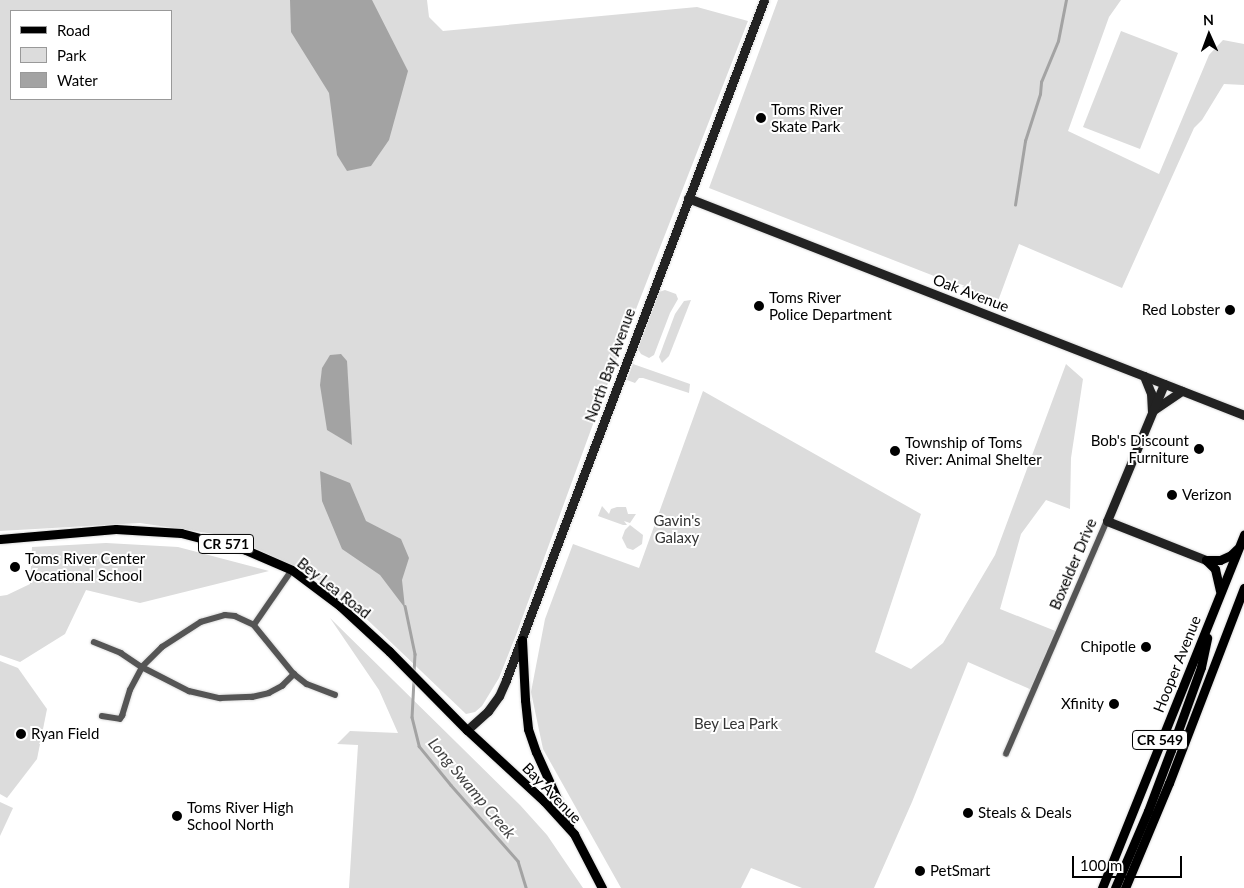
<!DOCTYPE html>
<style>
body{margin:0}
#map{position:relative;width:1244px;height:888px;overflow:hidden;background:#fff;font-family:Lato,sans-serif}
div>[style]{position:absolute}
.green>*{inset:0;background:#dcdcdc}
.water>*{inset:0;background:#a3a3a3}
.stream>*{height:2.5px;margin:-1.25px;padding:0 1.25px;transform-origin:1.25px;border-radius:1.25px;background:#a3a3a3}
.roads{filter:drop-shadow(0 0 1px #dbdbdb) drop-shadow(0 0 1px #dbdbdb)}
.street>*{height:5.5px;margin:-2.75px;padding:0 2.75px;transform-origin:2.75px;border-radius:2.75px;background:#555}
.secondary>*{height:9px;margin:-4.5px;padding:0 4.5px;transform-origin:4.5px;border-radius:4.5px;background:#222}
.primary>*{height:9px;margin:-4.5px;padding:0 4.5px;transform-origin:4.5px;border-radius:4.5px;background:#000}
.dots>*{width:14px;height:14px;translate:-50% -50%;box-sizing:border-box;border:2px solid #fff;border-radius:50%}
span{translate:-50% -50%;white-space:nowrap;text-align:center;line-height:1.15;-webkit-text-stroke:4px #fff;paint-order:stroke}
.shield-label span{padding:1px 4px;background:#fff;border:1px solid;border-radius:4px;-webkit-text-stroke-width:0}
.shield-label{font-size:14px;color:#000;font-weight:700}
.poi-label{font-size:15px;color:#000}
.left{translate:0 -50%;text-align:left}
.right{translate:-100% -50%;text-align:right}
.street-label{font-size:15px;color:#000}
.park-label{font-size:15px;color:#333}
.water-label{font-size:16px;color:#444;font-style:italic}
.legend{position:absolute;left:10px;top:10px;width:162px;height:90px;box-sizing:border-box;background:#fff;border:1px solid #999;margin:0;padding:6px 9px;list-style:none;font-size:15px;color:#000}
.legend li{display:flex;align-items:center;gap:10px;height:25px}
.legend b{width:25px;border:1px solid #999}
.north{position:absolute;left:1184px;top:10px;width:50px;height:50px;-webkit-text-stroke:4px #fff;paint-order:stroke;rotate:358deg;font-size:14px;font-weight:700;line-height:20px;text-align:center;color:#000}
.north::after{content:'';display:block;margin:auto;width:18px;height:22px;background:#000;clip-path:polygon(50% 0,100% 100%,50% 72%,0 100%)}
.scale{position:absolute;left:1072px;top:856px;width:110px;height:22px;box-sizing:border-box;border:2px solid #000;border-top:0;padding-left:6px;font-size:15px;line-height:18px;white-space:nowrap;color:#000;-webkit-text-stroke:4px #fff;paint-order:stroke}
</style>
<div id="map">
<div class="green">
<i style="clip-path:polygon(evenodd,0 0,427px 0,429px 17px,443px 31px,697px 7px,748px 21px,619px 353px,516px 635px,499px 678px,482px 706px,475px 712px,466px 714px,353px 606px,325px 584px,293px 566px,248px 545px,214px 534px,140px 523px,0 531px,0 0,11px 11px,171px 11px,171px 99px,11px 99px,11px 11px)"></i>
<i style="clip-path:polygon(778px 0,1121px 0,1109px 17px,1068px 131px,1159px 174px,1209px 55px,1223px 40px,1244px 44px,1244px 85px,1224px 84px,1202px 120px,1194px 128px,1122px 288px,1019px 244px,998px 301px,709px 188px)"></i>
<i style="clip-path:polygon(1121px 31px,1178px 53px,1140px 149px,1083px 127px)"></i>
<i style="clip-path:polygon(665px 290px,676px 294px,678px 299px,670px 313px,654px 355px,649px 358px,641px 354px,638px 349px,659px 292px)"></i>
<i style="clip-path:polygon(691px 300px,669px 356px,662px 363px,659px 357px,675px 314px,684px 301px)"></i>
<i style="clip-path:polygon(633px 364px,690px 384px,689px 393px,643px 378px,639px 378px,635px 383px,627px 380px)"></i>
<i style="clip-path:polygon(1066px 364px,1083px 379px,1071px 458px,1070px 509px,1046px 500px,1021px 534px,1000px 609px,1058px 632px,1032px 690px,968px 662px,912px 802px,874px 888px,802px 888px,751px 868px,741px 888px,621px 888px,543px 749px,531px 692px,545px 619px,573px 544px,639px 568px,703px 391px,921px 514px,875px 652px,911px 669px,943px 643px,995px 555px)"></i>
<i style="clip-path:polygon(602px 506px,609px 514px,611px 509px,617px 507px,626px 507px,628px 514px,636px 514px,630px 523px,624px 521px,627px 525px,623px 525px,598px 516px)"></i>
<i style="clip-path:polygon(630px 525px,643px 535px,642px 544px,633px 550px,627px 548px,622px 538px,625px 530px)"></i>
<i style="clip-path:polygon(106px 543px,178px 547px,269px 571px,140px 603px,86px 590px,65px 634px,20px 662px,0 655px,0 596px,7px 595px,30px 584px,32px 547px)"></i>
<i style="clip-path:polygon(330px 618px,520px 805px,547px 835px,583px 888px,349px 888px,358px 745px,337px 744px,350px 731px,398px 733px,379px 690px)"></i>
<i style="clip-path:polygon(0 661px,18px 668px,47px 709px,37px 759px,7px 798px,0 794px)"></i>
<i style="clip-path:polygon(0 802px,13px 808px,0 836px)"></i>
</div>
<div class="water">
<i style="clip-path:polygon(290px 0,372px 0,408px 71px,389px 140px,371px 166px,347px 171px,337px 155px,329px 93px,291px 32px)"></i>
<i style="clip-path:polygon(341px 354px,347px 361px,352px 445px,327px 430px,320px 385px,322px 368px,330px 355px)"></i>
<i style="clip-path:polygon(320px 471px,350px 483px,366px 521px,401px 539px,409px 558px,402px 580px,405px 608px,380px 575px,342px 549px,322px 501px)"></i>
</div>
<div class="stream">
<i style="left:1015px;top:205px;width:65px;rotate:-81.1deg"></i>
<i style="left:1025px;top:141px;width:49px;rotate:-72.3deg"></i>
<i style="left:1040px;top:94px;width:12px;rotate:-85deg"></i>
<i style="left:1041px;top:82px;width:44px;rotate:-67.5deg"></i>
<i style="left:1058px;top:41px;width:42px;rotate:-79deg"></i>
<i style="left:405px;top:606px;width:49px;rotate:78.2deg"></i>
<i style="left:415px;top:654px;width:18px;rotate:93deg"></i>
<i style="left:414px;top:680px;width:37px;rotate:93deg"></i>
<i style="left:412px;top:717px;width:30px;rotate:76deg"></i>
<i style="left:419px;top:746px;width:50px;rotate:50.6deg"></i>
<i style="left:451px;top:785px;width:101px;rotate:48.6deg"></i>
<i style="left:518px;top:861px;width:28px;rotate:73deg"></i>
</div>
<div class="roads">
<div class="street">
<i style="left:254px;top:625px;width:67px;rotate:-55.4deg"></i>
<i style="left:94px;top:642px;width:29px;rotate:22deg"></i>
<i style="left:121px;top:653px;width:25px;rotate:34deg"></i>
<i style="left:142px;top:667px;width:53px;rotate:27.1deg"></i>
<i style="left:189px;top:691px;width:32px;rotate:13deg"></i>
<i style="left:220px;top:698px;width:32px;rotate:-2deg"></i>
<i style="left:252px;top:697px;width:17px;rotate:-13deg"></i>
<i style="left:269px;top:693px;width:15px;rotate:-28deg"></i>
<i style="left:282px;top:686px;width:17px;rotate:-45deg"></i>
<i style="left:102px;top:716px;width:18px;rotate:9deg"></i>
<i style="left:120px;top:719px;width:4px;rotate:-56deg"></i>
<i style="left:122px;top:716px;width:27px;rotate:-73deg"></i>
<i style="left:130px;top:690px;width:26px;rotate:-62deg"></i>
<i style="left:142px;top:667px;width:28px;rotate:-45deg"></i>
<i style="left:162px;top:647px;width:46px;rotate:-32.7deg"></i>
<i style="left:201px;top:622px;width:25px;rotate:-16deg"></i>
<i style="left:225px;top:615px;width:10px;rotate:6deg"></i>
<i style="left:235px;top:616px;width:21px;rotate:25deg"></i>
<i style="left:254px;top:625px;width:63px;rotate:50.8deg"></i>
<i style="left:294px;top:674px;width:16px;rotate:38deg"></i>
<i style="left:307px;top:684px;width:30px;rotate:21deg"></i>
<i style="left:1006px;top:754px;width:254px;rotate:-66.6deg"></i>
</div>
<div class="secondary">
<i style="left:688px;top:198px;width:597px;rotate:21.32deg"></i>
<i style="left:1144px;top:376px;width:18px;rotate:68deg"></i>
<i style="left:1151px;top:393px;width:18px;rotate:87deg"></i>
<i style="left:1152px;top:411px;width:36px;rotate:-34deg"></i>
<i style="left:1164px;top:384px;width:148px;rotate:112.6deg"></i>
<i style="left:1107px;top:521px;width:106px;rotate:21.5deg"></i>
<i style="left:467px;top:730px;width:28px;rotate:-42deg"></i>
<i style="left:488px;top:711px;width:19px;rotate:-54deg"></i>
<i style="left:499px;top:696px;width:17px;rotate:-66deg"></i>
<i style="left:506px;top:680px;width:727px;rotate:-69.22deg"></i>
</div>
<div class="primary">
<i style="left:0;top:539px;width:116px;rotate:-4.9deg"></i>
<i style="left:116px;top:529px;width:65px;rotate:3.5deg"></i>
<i style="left:181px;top:533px;width:67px;rotate:14.7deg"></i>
<i style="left:246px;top:550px;width:50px;rotate:23.5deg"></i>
<i style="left:292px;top:570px;width:60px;rotate:36.9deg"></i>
<i style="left:340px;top:606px;width:67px;rotate:42.6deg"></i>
<i style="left:389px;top:651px;width:111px;rotate:45.4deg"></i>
<i style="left:467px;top:730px;width:105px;rotate:42.7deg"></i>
<i style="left:544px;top:801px;width:45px;rotate:47.7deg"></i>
<i style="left:574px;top:834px;width:61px;rotate:62.6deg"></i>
<i style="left:1206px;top:560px;width:14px"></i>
<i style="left:1220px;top:560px;width:12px;rotate:-24deg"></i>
<i style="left:1231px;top:555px;width:8px;rotate:-45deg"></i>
<i style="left:1206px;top:560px;width:13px;rotate:45deg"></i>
<i style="left:1215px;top:569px;width:22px;rotate:77deg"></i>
<i style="left:522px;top:640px;width:60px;rotate:87.1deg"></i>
<i style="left:525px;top:700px;width:29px;rotate:84deg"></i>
<i style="left:528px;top:729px;width:24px;rotate:71deg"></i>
<i style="left:536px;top:752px;width:80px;rotate:65.7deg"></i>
<i style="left:1102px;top:888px;width:381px;rotate:-68.1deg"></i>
<i style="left:1115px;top:888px;width:84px;rotate:-66.8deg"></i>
<i style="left:1148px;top:811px;width:65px;rotate:-69.3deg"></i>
<i style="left:1171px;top:750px;width:88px;rotate:-70.1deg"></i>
<i style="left:1201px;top:667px;width:30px;rotate:-78deg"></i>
<i style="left:1125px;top:888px;width:114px;rotate:-67.3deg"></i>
<i style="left:1169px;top:783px;width:209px;rotate:-69deg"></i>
</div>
</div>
<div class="dots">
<i style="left:761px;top:118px;background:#000"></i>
<i style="left:759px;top:306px;background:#000"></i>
<i style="left:1230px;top:310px;background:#000"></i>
<i style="left:1199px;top:449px;background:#000"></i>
<i style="left:895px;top:451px;background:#000"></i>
<i style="left:1172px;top:495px;background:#000"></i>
<i style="left:15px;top:567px;background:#000"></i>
<i style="left:1146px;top:647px;background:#000"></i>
<i style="left:1114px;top:704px;background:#000"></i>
<i style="left:21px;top:734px;background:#000"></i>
<i style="left:968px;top:813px;background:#000"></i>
<i style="left:177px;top:816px;background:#000"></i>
<i style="left:920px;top:871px;background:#000"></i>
</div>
<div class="shield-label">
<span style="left:226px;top:544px">CR 571</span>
<span style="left:1160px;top:740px">CR 549</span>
</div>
<div class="poi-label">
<span class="left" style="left:771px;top:118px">Toms River<br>Skate Park</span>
<span class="left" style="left:769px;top:306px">Toms River<br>Police Department</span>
<span class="right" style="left:1220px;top:310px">Red Lobster</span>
<span class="right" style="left:1189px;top:449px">Bob's Discount<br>Furniture</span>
<span class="left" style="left:905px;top:451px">Township of Toms<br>River: Animal Shelter</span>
<span class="left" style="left:1182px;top:495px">Verizon</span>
<span class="left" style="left:25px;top:567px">Toms River Center<br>Vocational School</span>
<span class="right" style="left:1136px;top:647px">Chipotle</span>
<span class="right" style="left:1104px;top:704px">Xfinity</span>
<span class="left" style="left:31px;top:734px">Ryan Field</span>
<span class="left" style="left:187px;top:816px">Toms River High<br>School North</span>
<span class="left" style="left:978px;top:813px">Steals &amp; Deals</span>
<span class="left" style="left:930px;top:871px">PetSmart</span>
</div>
<div class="street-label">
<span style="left:971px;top:293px;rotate:21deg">Oak Avenue</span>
<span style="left:610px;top:365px;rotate:-70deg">North Bay Avenue</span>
<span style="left:1073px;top:564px;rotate:-67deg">Boxelder Drive</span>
<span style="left:334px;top:588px;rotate:38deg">Bey Lea Road</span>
<span style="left:1177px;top:664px;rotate:-68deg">Hooper Avenue</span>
<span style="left:552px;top:793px;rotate:46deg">Bay Avenue</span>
</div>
<div class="park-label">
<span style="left:677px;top:529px">Gavin's<br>Galaxy</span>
<span style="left:736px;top:724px">Bey Lea Park</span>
</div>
<div class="water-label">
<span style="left:472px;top:788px;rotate:50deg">Long Swamp Creek</span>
</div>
<ul class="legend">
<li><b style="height:6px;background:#000"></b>Road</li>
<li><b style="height:14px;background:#dcdcdc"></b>Park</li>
<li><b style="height:14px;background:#a3a3a3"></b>Water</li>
</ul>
<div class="north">N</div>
<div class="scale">100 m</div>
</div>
